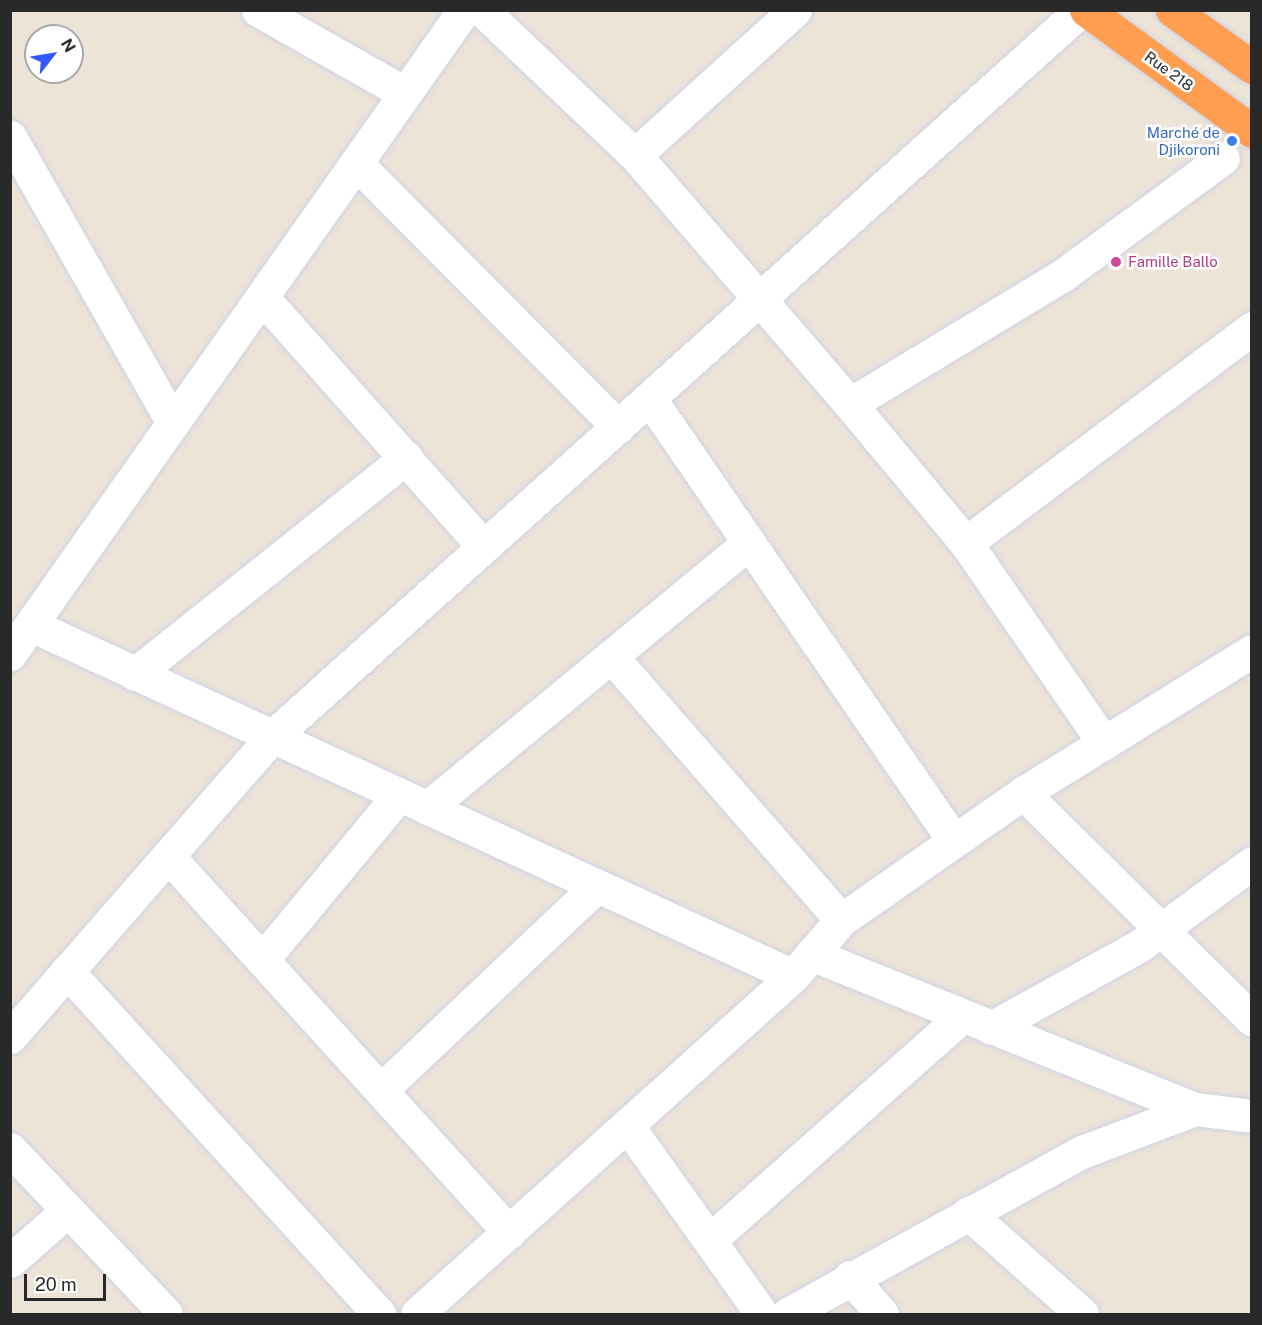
<!DOCTYPE html>
<meta charset="utf-8">
<style>
body{margin:0}
#map{position:relative;width:1262px;height:1325px;overflow:hidden;background:#ede4d8;font-family:"Public Sans",sans-serif}
div>[style]{position:absolute}
.roads{filter:drop-shadow(0 0 2px #cdd2e4) drop-shadow(0 0 2px #cdd2e4)}
.minor>*{height:33px;margin:-16.5px;padding:0 16.5px;transform-origin:16.5px;border-radius:16.5px;background:#fff}
.highway>*{height:33px;margin:-16.5px;padding:0 16.5px;transform-origin:16.5px;border-radius:16.5px;background:#ff9d51}
.dots>*{width:16px;height:16px;translate:-50% -50%;box-sizing:border-box;border:3px solid #fff;border-radius:50%}
span{translate:-50% -50%;white-space:nowrap;text-align:center;line-height:1.15;-webkit-text-stroke:5px #fff;paint-order:stroke}
.street-label{font-size:15px;color:#292929}
.shop-label{font-size:15px;color:#366cbe}
.right{translate:-100% -50%;text-align:right}
.hotel-label{font-size:15px;color:#b23c85}
.left{translate:0 -50%;text-align:left}
.frame{position:absolute;inset:0;border:12px solid #292929;pointer-events:none}
.north{position:absolute;left:24px;top:24px;width:60px;height:60px;box-sizing:border-box;background:#fff;border:2px solid #a9a9a9;border-radius:50%;rotate:59deg;font-size:16px;font-weight:700;line-height:24px;text-align:center;color:#292929}
.north::after{content:'';display:block;margin:auto;width:21px;height:27px;background:#3358ff;clip-path:polygon(50% 0,100% 100%,50% 72%,0 100%)}
.scale{position:absolute;left:24px;top:1274px;width:82px;height:27px;box-sizing:border-box;border:3px solid #292929;border-top:0;padding-left:8px;font-size:18px;line-height:21px;white-space:nowrap;color:#292929;-webkit-text-stroke:4px #fff;paint-order:stroke}
</style>
<div id="map">
<div class="roads">
<div class="minor">
<i style="left:258px;top:10px;width:169px;rotate:29.5deg"></i>
<i style="left:482px;top:10px;width:211px;rotate:43.5deg"></i>
<i style="left:635px;top:155px;width:329px;rotate:49.2deg"></i>
<i style="left:850px;top:404px;width:181px;rotate:50.2deg"></i>
<i style="left:966px;top:543px;width:243px;rotate:55.4deg"></i>
<i style="left:10px;top:137px;width:329px;rotate:60.3deg"></i>
<i style="left:635px;top:155px;width:216px;rotate:-42.2deg"></i>
<i style="left:356px;top:163px;width:372px;rotate:45.2deg"></i>
<i style="left:262px;top:297px;width:334px;rotate:48.4deg"></i>
<i style="left:650px;top:399px;width:536px;rotate:55.48deg"></i>
<i style="left:850px;top:404px;width:249px;rotate:-31.2deg"></i>
<i style="left:1063px;top:275px;width:198px;rotate:-36.2deg"></i>
<i style="left:966px;top:543px;width:358px;rotate:-36.9deg"></i>
<i style="left:31px;top:625px;width:839px;rotate:24.73deg"></i>
<i style="left:10px;top:654px;width:788px;rotate:-54.82deg"></i>
<i style="left:611px;top:656px;width:350px;rotate:48.9deg"></i>
<i style="left:135px;top:674px;width:347px;rotate:-38.6deg"></i>
<i style="left:1023px;top:793px;width:322px;rotate:44.7deg"></i>
<i style="left:427px;top:808px;width:417px;rotate:-39.5deg"></i>
<i style="left:168px;top:856px;width:508px;rotate:47.79deg"></i>
<i style="left:811px;top:954px;width:414px;rotate:22deg"></i>
<i style="left:1195px;top:1109px;width:57px;rotate:7deg"></i>
<i style="left:262px;top:960px;width:214px;rotate:-50.3deg"></i>
<i style="left:67px;top:971px;width:464px;rotate:47.7deg"></i>
<i style="left:991px;top:1028px;width:169px;rotate:-29deg"></i>
<i style="left:1139px;top:946px;width:140px;rotate:-36.3deg"></i>
<i style="left:10px;top:1037px;width:398px;rotate:-48.9deg"></i>
<i style="left:272px;top:737px;width:1088px;rotate:-41.94deg"></i>
<i style="left:381px;top:1090px;width:297px;rotate:-43.4deg"></i>
<i style="left:627px;top:1125px;width:232px;rotate:54.5deg"></i>
<i style="left:10px;top:1149px;width:227px;rotate:46.6deg"></i>
<i style="left:968px;top:1213px;width:152px;rotate:41.5deg"></i>
<i style="left:710px;top:1240px;width:336px;rotate:-41.6deg"></i>
<i style="left:10px;top:1261px;width:77px;rotate:-41.3deg"></i>
<i style="left:850px;top:1277px;width:49px;rotate:49.1deg"></i>
<i style="left:417px;top:1314px;width:506px;rotate:-41.95deg"></i>
<i style="left:793px;top:976px;width:74px;rotate:-49.4deg"></i>
<i style="left:841px;top:920px;width:222px;rotate:-34.9deg"></i>
<i style="left:1023px;top:793px;width:269px;rotate:-31.8deg"></i>
<i style="left:788px;top:1314px;width:336px;rotate:-28.9deg"></i>
<i style="left:1082px;top:1152px;width:121px;rotate:-20.8deg"></i>
</div>
<div class="highway">
<i style="left:1086px;top:10px;width:205px;rotate:36.1deg"></i>
<i style="left:1172px;top:10px;width:98px;rotate:35.5deg"></i>
</div>
</div>
<div class="dots">
<i style="left:1232px;top:141px;background:#3f7fe0"></i>
<i style="left:1116px;top:262px;background:#d1479c"></i>
</div>
<div class="street-label">
<span style="left:1169px;top:71px;rotate:36deg">Rue 218</span>
</div>
<div class="shop-label">
<span class="right" style="left:1220px;top:141px">Marché de<br>Djikoroni</span>
</div>
<div class="hotel-label">
<span class="left" style="left:1128px;top:262px">Famille Ballo</span>
</div>
<div class="frame"></div>
<div class="north">N</div>
<div class="scale">20 m</div>
</div>
